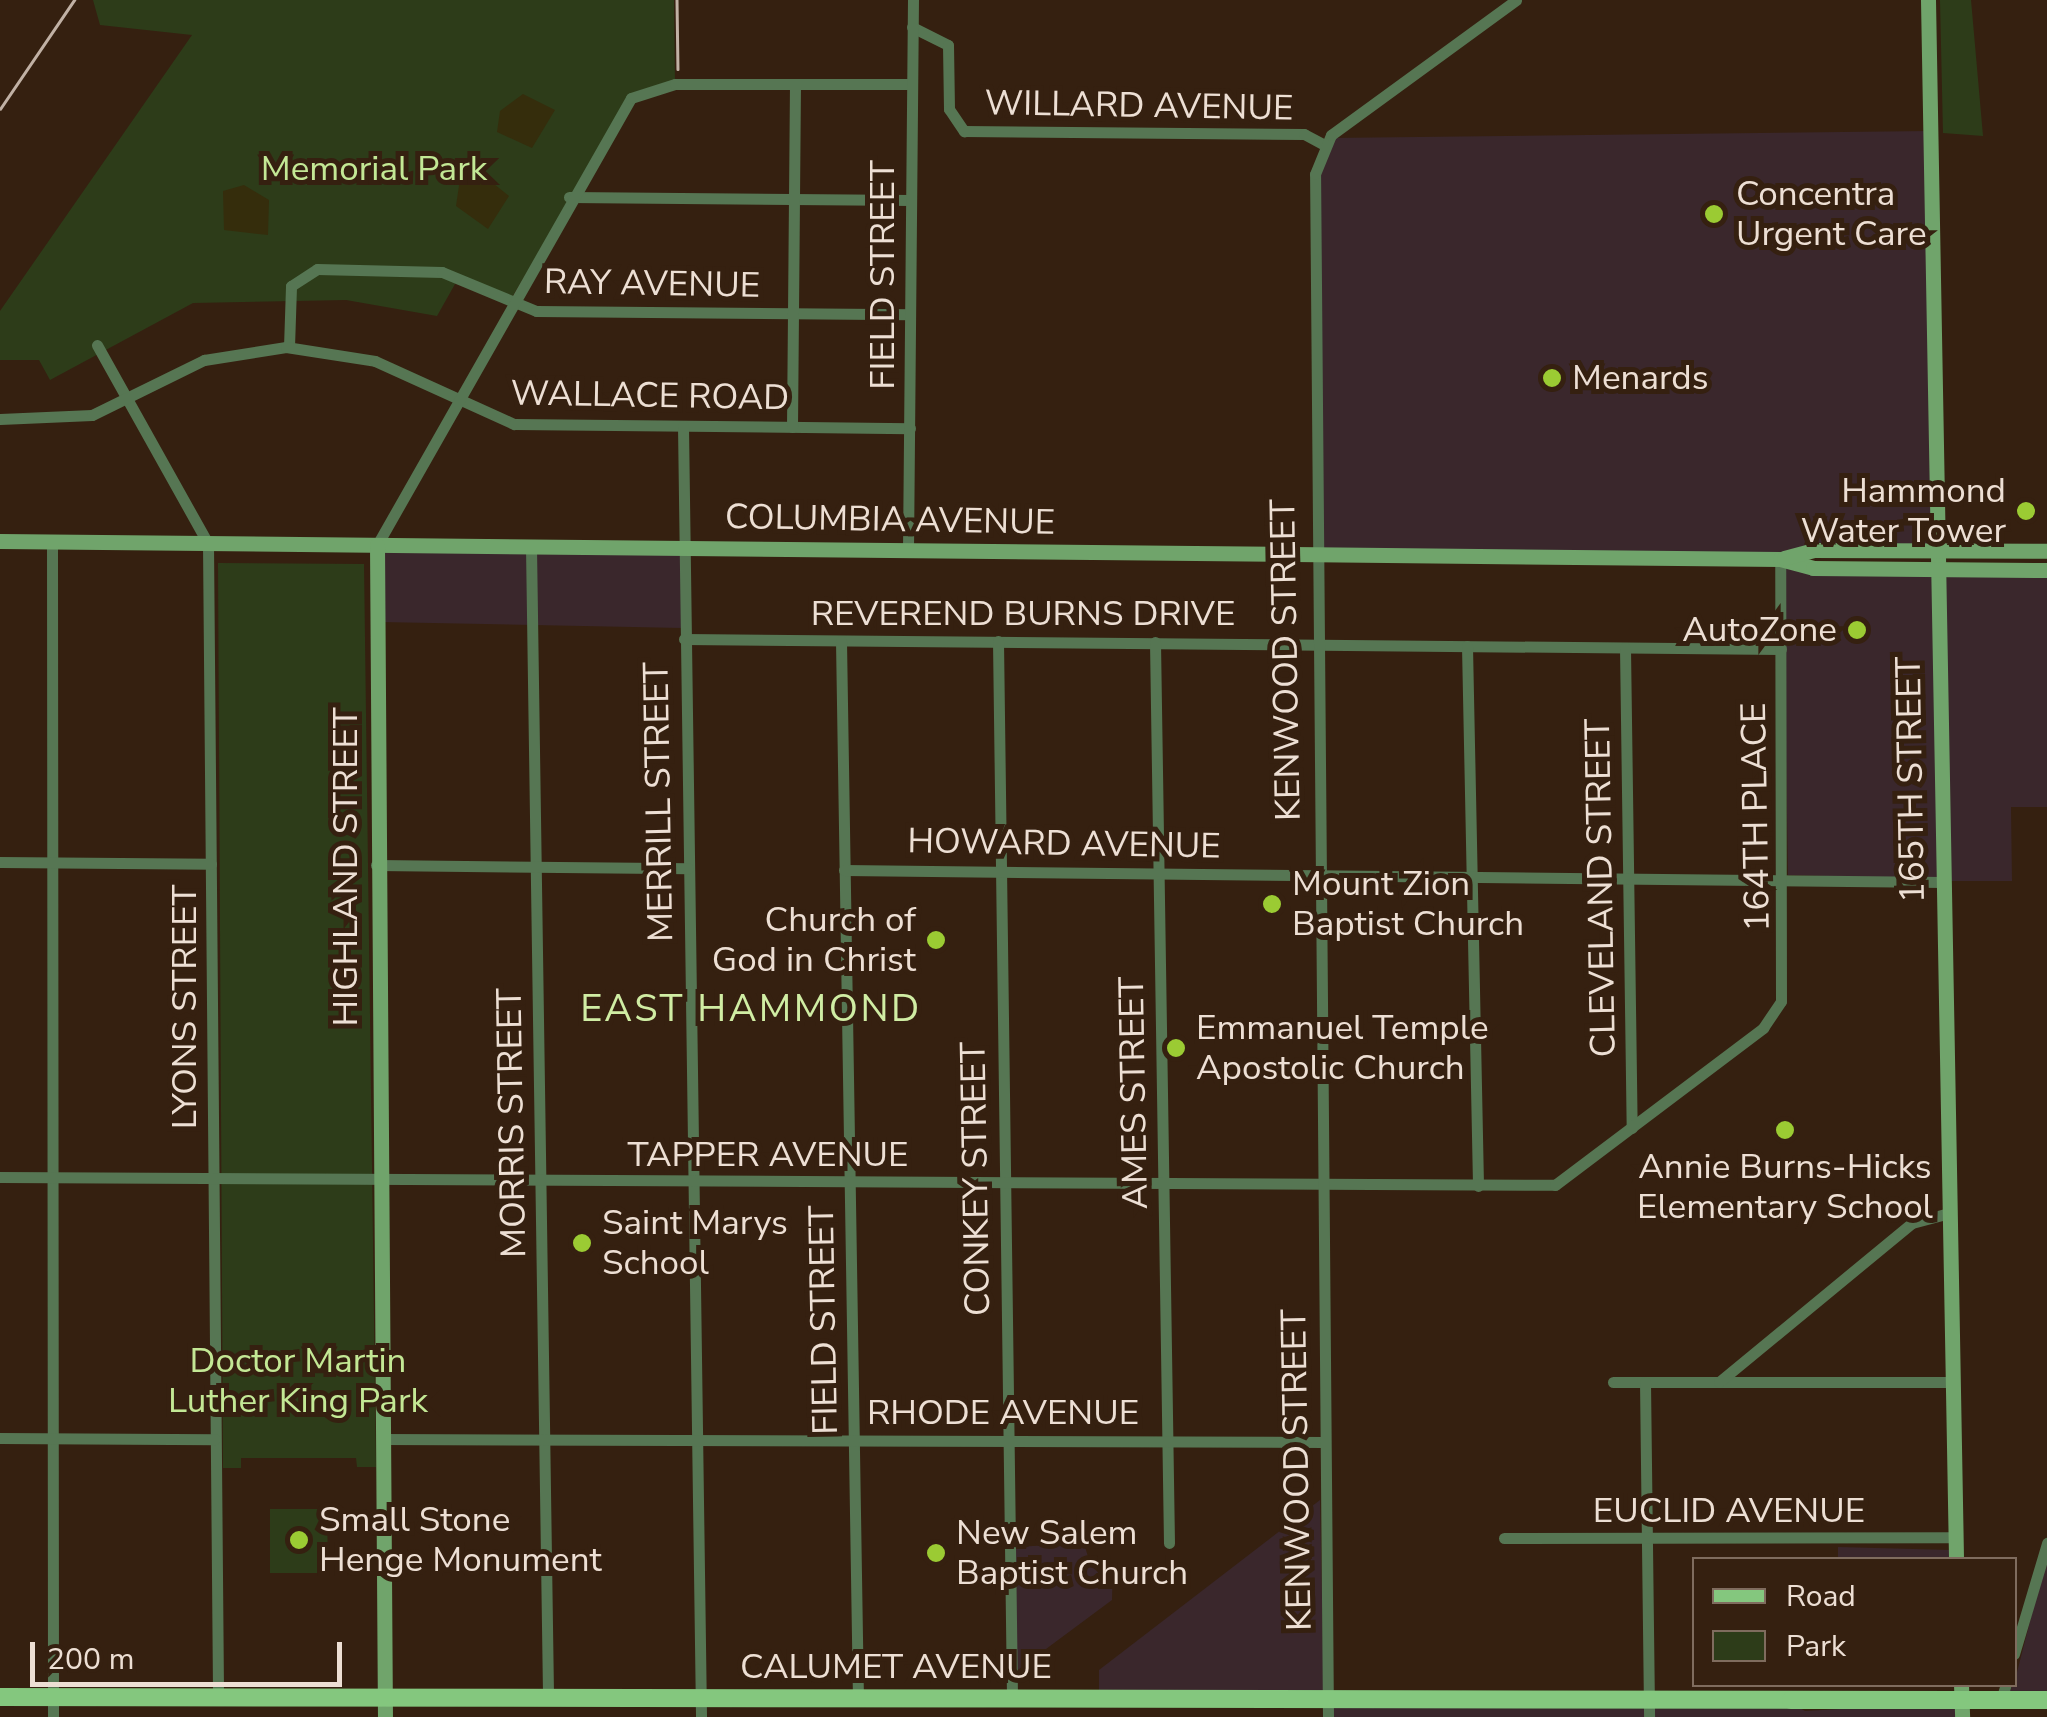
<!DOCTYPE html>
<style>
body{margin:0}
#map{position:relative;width:2047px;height:1717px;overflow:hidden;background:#352010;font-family:"Nunito Sans",sans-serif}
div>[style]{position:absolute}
.commercial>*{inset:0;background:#3a272c}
.green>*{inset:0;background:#2d3c19}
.sand>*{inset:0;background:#352d0c}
.street>*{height:11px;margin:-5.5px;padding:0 5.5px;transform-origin:5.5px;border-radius:5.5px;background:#567653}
.secondary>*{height:15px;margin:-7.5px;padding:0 7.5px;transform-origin:7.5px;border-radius:7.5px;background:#70a46b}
.primary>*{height:18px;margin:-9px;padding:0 9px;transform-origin:9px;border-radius:9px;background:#84c77e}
.rail>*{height:2.5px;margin:-1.25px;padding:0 1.25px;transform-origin:1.25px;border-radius:1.25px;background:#c1b1a5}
.dots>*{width:28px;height:28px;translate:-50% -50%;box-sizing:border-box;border:5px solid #352010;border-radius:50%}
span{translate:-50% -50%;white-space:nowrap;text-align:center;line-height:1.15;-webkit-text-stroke:10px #352010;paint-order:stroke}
.street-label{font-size:35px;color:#eddfd4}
.park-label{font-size:35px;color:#c3e895}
.poi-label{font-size:35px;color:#eddfd4}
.left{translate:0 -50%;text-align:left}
.right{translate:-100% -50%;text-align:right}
.neighbourhood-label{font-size:38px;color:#d0eda4;letter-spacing:2.5px}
.legend{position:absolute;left:1692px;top:1557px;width:325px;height:130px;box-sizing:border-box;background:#352010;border:2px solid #7f6c5e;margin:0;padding:12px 18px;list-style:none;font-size:30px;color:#eddfd4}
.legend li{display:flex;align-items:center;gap:20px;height:50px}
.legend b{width:50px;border:2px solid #7f6c5e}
.scale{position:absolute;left:30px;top:1642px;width:312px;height:45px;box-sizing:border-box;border:5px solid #eddfd4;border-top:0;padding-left:12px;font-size:30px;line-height:35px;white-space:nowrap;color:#eddfd4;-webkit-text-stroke:8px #352010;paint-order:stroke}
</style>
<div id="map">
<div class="commercial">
<i style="clip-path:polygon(1929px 131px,1933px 548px,1777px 556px,1314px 552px,1317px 174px,1330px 138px)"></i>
<i style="clip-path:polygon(381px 548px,681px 550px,682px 628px,380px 622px)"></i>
<i style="clip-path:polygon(1783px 563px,1933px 575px,1940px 879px,1788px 875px)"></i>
<i style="clip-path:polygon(2047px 572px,2047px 807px,2011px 807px,2012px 881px,1946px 881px,1940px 573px)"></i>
<i style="clip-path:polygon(1320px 1500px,1324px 1697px,1099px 1696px,1099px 1670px)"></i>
<i style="clip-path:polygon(1084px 1543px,1088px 1557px,1113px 1563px,1112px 1600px,1015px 1672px,1014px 1547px)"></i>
<i style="clip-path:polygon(1838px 1547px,1952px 1550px,1953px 1559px,1838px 1560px)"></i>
<i style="clip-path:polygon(2047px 1555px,2047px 1696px,2006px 1696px,2014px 1684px)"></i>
<i style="clip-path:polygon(1331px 1702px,1790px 1702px,1805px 1711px,1959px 1702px,1959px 1717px,1331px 1717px)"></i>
</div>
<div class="green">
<i style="clip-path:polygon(93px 0,674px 0,675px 84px,631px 98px,509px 302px,459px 277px,437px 316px,346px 300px,193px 303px,50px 380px,39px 360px,0 360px,0 311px,192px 35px,100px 25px)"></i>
<i style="clip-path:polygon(1940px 0,1971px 0,1983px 136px,1943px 133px)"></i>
<i style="clip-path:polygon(218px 563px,364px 564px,376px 1467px,357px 1467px,356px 1458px,241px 1458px,241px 1468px,223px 1468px)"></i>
<i style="clip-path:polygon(270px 1509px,327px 1509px,328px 1573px,270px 1573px)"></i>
</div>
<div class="sand">
<i style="clip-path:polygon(523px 94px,555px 110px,532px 148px,497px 132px,500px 111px)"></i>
<i style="clip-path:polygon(474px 168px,509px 196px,488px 229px,456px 206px,460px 179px)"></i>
<i style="clip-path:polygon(244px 185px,269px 200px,268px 235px,224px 230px,223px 191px)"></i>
</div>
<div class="street">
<i style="left:912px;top:27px;width:40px;rotate:26.6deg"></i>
<i style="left:948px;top:45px;width:64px;rotate:89.1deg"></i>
<i style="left:949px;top:109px;width:27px;rotate:56deg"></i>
<i style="left:964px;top:131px;width:340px;rotate:0.5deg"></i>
<i style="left:1304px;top:134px;width:21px;rotate:28deg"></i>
<i style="left:569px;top:197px;width:342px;rotate:0.5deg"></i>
<i style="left:97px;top:345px;width:228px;rotate:60.8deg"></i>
<i style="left:208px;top:544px;width:1154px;rotate:89.5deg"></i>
<i style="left:289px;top:347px;width:61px;rotate:-88.1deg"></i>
<i style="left:291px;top:286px;width:31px;rotate:-33deg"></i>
<i style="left:317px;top:269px;width:125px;rotate:1.4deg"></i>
<i style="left:442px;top:272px;width:102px;rotate:22.5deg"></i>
<i style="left:536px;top:311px;width:374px;rotate:0.5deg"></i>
<i style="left:0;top:419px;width:92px;rotate:-2.5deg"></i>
<i style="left:92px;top:415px;width:125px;rotate:-26.2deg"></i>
<i style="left:204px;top:360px;width:83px;rotate:-9deg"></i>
<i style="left:286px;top:347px;width:90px;rotate:8.9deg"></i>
<i style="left:375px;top:361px;width:153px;rotate:24.4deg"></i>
<i style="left:514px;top:424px;width:396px;rotate:0.6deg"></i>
<i style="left:683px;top:426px;width:1291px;rotate:89.2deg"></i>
<i style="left:792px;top:427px;width:342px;rotate:-89.5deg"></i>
<i style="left:52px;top:542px;width:1175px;rotate:89.95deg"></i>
<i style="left:377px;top:545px;width:514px;rotate:-60.39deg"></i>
<i style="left:631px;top:98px;width:46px;rotate:-17.7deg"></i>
<i style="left:675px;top:84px;width:237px"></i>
<i style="left:531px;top:547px;width:1151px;rotate:89.15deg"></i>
<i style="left:908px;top:550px;width:550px;rotate:-89.48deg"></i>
<i style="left:684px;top:639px;width:1097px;rotate:0.52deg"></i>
<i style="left:841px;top:641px;width:1058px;rotate:89.08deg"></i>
<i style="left:998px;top:641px;width:1058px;rotate:89.24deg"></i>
<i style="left:1155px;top:642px;width:901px;rotate:89.11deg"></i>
<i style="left:1467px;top:646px;width:540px;rotate:88.83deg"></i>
<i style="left:1625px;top:648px;width:480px;rotate:89.2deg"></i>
<i style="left:0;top:862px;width:211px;rotate:0.5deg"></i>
<i style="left:376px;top:865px;width:312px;rotate:0.6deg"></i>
<i style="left:844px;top:870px;width:1099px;rotate:0.63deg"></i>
<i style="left:0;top:1177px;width:1555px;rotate:0.29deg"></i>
<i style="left:1555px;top:1185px;width:261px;rotate:-37deg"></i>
<i style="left:1763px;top:1028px;width:32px;rotate:-56deg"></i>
<i style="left:1781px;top:1001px;width:442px;rotate:-90.1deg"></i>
<i style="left:1613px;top:1382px;width:339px"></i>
<i style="left:1645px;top:1382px;width:335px;rotate:89.3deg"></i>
<i style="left:1719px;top:1382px;width:250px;rotate:-39.5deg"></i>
<i style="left:1912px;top:1223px;width:39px;rotate:-15deg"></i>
<i style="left:0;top:1438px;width:215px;rotate:0.3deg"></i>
<i style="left:383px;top:1439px;width:941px;rotate:0.18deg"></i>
<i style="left:1504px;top:1538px;width:451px;rotate:-0.1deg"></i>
<i style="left:2014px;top:1654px;width:116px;rotate:-73.4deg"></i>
<i style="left:2001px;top:1700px;width:17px;rotate:-73deg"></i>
<i style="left:1328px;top:1717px;width:1543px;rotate:-90.48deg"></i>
<i style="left:1315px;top:174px;width:42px;rotate:-67.7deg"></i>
<i style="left:1331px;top:135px;width:229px;rotate:-36.1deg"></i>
</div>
<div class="secondary">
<i style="left:1928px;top:0;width:1560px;rotate:88.97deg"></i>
<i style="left:0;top:541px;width:1780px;rotate:0.58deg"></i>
<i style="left:1780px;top:559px;width:34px;rotate:15deg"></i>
<i style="left:1813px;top:568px;width:234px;rotate:0.5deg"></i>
<i style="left:377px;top:545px;width:1172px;rotate:89.61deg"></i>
<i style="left:1784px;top:558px;width:30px;rotate:-15deg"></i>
<i style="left:1813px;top:550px;width:234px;rotate:0.2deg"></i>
<i style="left:1961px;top:1684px;width:33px;rotate:88deg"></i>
</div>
<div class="primary">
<i style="left:0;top:1697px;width:1955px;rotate:0.09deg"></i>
<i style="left:1791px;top:1700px;width:256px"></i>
</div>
<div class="rail">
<i style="left:677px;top:0;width:69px;rotate:89.2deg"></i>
<i style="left:0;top:109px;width:132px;rotate:-55.8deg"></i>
</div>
<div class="dots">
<i style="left:1714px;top:214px;background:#9bcb33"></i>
<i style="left:1552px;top:378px;background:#9bcb33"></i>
<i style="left:2026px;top:511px;background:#9bcb33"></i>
<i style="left:1857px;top:630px;background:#9bcb33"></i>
<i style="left:1272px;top:904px;background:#9bcb33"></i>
<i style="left:936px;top:940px;background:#9bcb33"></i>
<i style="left:1176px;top:1048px;background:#9bcb33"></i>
<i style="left:1785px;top:1130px;background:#9bcb33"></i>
<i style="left:582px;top:1243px;background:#9bcb33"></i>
<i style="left:299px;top:1540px;background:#9bcb33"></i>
<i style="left:936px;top:1553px;background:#9bcb33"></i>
</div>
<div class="street-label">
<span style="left:1139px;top:106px;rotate:1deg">WILLARD AVENUE</span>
<span style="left:883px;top:275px;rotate:-90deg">FIELD STREET</span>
<span style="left:652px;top:284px;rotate:1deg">RAY AVENUE</span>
<span style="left:650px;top:396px;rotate:1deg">WALLACE ROAD</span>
<span style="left:890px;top:520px;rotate:1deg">COLUMBIA AVENUE</span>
<span style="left:1023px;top:614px">REVEREND BURNS DRIVE</span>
<span style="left:1286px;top:660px;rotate:-91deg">KENWOOD STREET</span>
<span style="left:1911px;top:780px;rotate:-91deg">165TH STREET</span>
<span style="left:659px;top:802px;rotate:-91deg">MERRILL STREET</span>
<span style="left:1756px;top:817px;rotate:-91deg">164TH PLACE</span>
<span style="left:1064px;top:844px;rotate:1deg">HOWARD AVENUE</span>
<span style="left:346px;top:867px;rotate:-90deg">HIGHLAND STREET</span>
<span style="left:1601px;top:888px;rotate:-91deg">CLEVELAND STREET</span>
<span style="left:185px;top:1007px;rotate:-90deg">LYONS STREET</span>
<span style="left:1134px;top:1093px;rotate:-91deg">AMES STREET</span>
<span style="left:512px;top:1123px;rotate:-91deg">MORRIS STREET</span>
<span style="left:768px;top:1155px">TAPPER AVENUE</span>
<span style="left:976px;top:1179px;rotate:-91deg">CONKEY STREET</span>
<span style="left:824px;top:1320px;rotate:-91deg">FIELD STREET</span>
<span style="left:1003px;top:1413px">RHODE AVENUE</span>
<span style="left:1297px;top:1470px;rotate:-91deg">KENWOOD STREET</span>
<span style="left:1729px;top:1511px">EUCLID AVENUE</span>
<span style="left:896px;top:1667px">CALUMET AVENUE</span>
</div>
<div class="park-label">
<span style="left:374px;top:169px">Memorial Park</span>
<span style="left:298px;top:1381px">Doctor Martin<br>Luther King Park</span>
</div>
<div class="poi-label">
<span class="left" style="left:1736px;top:214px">Concentra<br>Urgent Care</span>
<span class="left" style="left:1572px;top:378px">Menards</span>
<span class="right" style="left:2006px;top:511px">Hammond<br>Water Tower</span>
<span class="right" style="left:1837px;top:630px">AutoZone</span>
<span class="left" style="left:1292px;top:904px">Mount Zion<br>Baptist Church</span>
<span class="right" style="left:916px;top:940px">Church of<br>God in Christ</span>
<span class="left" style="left:1196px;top:1048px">Emmanuel Temple<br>Apostolic Church</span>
<span style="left:1785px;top:1187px">Annie Burns-Hicks<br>Elementary School</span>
<span class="left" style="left:602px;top:1243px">Saint Marys<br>School</span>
<span class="left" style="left:319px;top:1540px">Small Stone<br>Henge Monument</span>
<span class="left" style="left:956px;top:1553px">New Salem<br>Baptist Church</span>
</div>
<div class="neighbourhood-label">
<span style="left:751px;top:1009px">EAST HAMMOND</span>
</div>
<ul class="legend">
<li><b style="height:12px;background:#84c77e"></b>Road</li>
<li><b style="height:28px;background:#2d3c19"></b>Park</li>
</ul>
<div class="scale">200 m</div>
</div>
